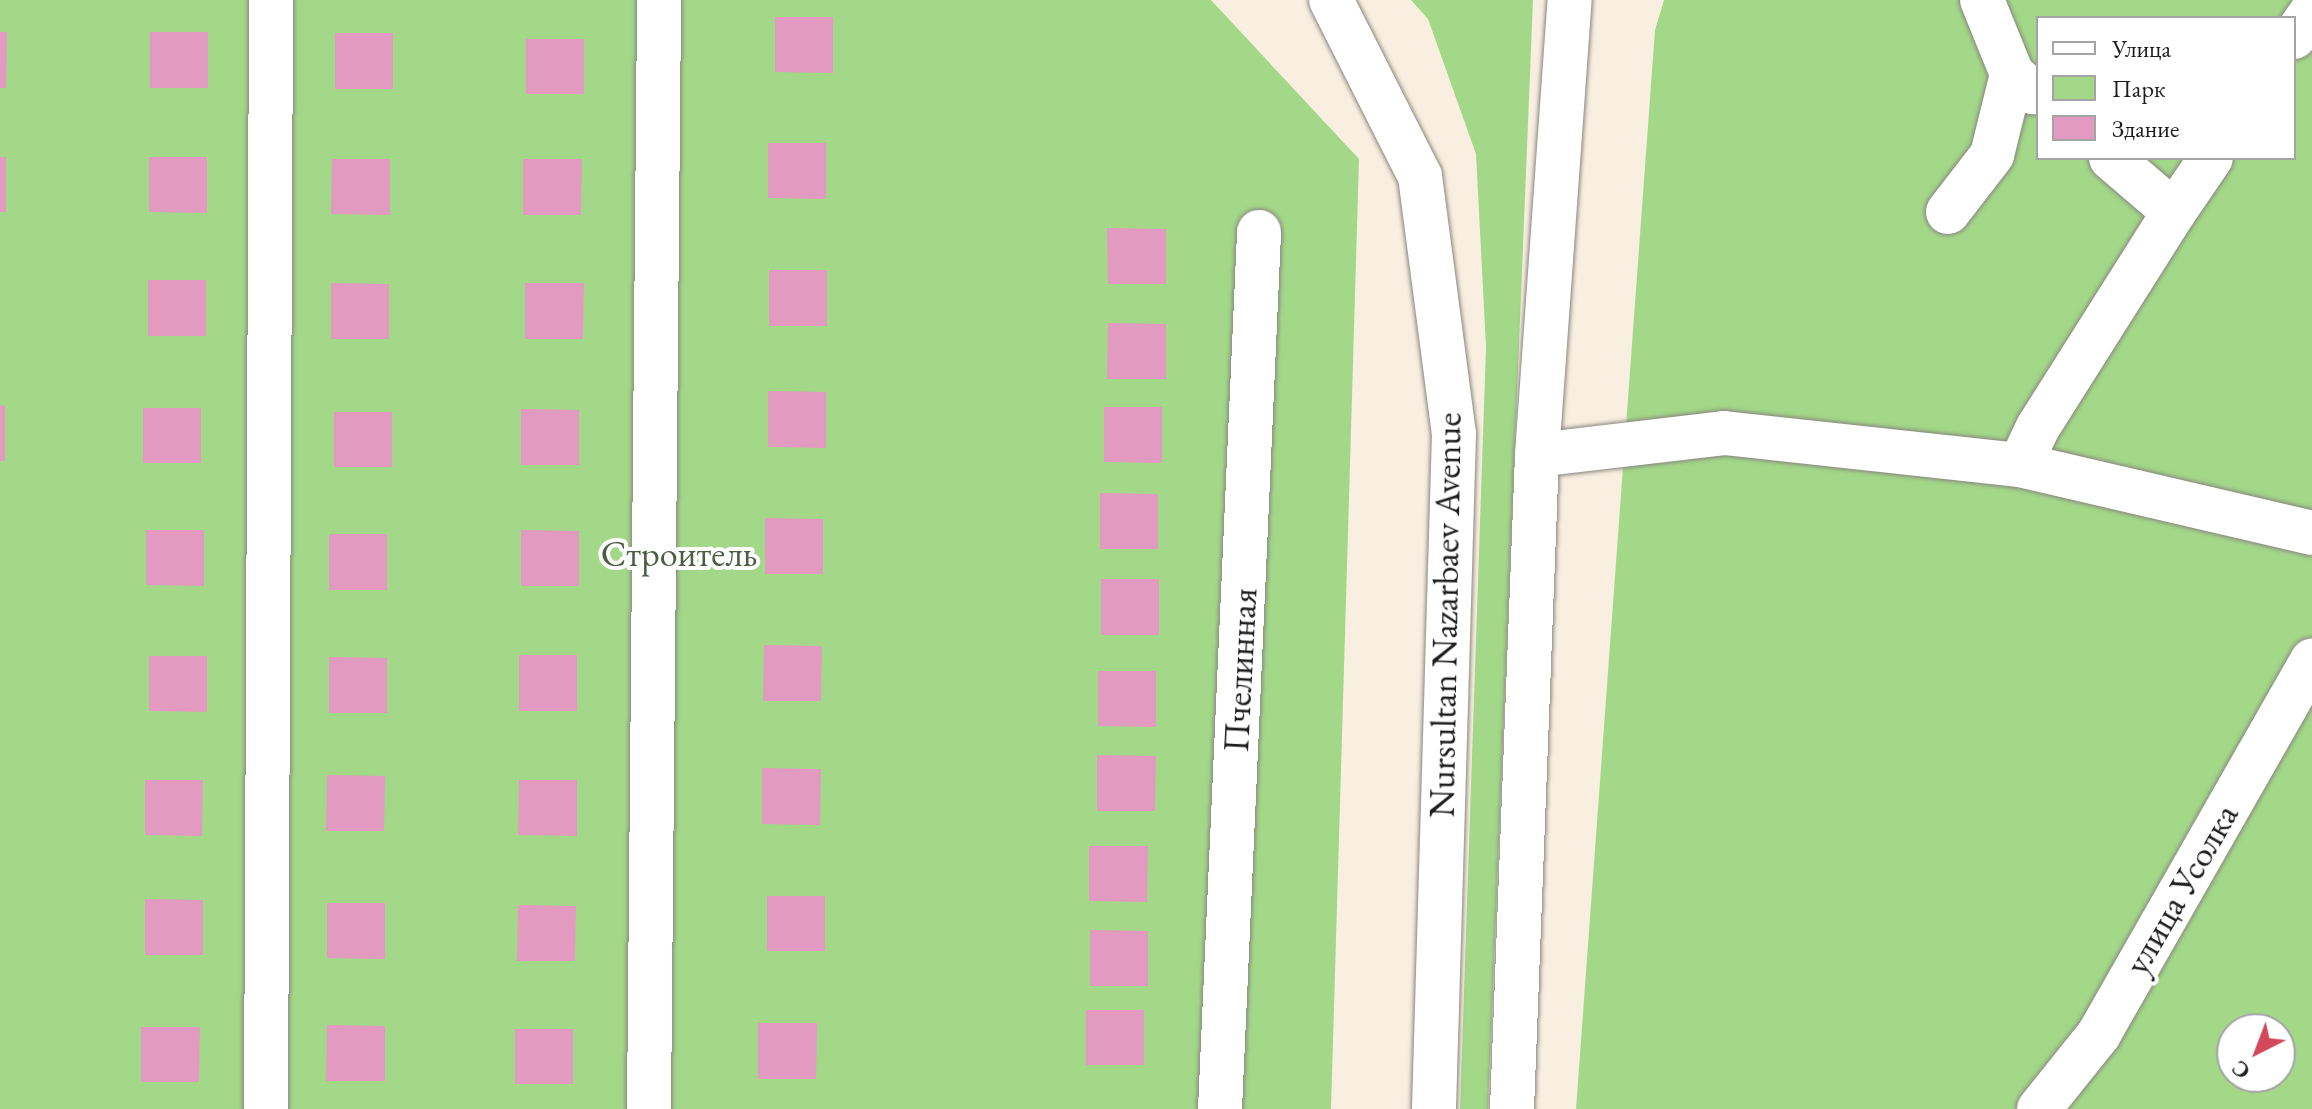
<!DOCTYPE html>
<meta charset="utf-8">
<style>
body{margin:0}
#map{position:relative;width:2312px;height:1109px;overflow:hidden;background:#f9efe1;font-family:"EB Garamond",serif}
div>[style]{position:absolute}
.green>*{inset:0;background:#a3d889}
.building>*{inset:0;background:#e39ac1}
.roads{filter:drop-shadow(0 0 2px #8a867e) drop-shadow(0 0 2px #8a867e)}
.minor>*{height:44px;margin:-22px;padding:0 22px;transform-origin:22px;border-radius:22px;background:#fff}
.primary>*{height:44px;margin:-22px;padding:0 22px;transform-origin:22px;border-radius:22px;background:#fff}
span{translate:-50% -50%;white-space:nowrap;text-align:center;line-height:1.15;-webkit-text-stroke:8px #fff;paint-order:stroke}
.park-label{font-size:36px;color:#4b5e42}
.street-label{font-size:36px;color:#1c1c1c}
.legend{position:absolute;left:2036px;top:16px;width:260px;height:144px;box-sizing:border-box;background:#fff;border:2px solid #a4a4a4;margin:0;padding:10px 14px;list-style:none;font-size:24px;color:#1c1c1c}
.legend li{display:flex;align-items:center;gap:16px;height:40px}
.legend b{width:40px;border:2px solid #a4a4a4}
.north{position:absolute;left:2216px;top:1013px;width:80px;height:80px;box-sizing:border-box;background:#fff;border:2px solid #a4a4a4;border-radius:50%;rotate:222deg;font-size:22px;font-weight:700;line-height:32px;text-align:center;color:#1c1c1c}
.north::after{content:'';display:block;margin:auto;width:28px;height:36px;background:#d1495b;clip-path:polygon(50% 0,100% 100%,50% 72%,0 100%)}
</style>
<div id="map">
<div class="green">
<i style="clip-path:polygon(0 0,1211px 0,1359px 159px,1331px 1109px,0 1109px)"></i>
<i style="clip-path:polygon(1411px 0,1533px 0,1488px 1109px,1460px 1109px,1486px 347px,1476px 154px,1428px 19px)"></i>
<i style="clip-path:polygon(evenodd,1664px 0,2312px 0,2312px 1109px,1576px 1109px,1655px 30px,1664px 0,2038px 18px,2294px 18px,2294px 158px,2038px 158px,2038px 18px,1664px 0,2232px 1029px,2280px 1029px,2280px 1077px,2232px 1077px,2232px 1029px)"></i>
</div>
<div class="building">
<i style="clip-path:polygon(775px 17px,833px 17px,833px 73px,775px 72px)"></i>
<i style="clip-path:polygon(0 32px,7px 32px,6px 88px,0 88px)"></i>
<i style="clip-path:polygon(150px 32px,208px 32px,208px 88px,150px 88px)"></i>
<i style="clip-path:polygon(335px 33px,393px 33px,393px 89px,335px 89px)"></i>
<i style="clip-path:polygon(526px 39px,584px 39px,584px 94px,526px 94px)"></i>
<i style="clip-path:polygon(768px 143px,826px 143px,826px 199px,768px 198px)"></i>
<i style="clip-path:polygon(0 157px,6px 157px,6px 212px,0 212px)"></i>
<i style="clip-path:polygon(149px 157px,207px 157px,207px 213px,149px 212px)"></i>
<i style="clip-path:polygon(332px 159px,390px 159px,390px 215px,331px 214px)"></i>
<i style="clip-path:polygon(523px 159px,582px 159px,581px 215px,523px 215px)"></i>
<i style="clip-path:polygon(1107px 228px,1166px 229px,1166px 284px,1108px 284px)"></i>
<i style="clip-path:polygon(769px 270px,827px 270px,827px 326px,769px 326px)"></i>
<i style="clip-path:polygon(148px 280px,206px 280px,206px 336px,148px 336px)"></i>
<i style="clip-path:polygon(331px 283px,389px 284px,389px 339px,331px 339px)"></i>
<i style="clip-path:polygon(525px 283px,584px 283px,583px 339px,525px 339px)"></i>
<i style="clip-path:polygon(1108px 323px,1166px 324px,1166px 379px,1107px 379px)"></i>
<i style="clip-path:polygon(768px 391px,826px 392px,826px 448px,768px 447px)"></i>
<i style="clip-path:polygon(0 405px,5px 406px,5px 461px,0 461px)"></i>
<i style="clip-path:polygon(1104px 407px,1162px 407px,1162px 463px,1104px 462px)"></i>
<i style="clip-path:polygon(143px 408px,201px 408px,201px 463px,143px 463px)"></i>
<i style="clip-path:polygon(521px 409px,579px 410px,579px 465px,521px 465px)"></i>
<i style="clip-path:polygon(334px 412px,392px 412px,392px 467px,334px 467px)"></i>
<i style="clip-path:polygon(1100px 493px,1158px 494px,1158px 549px,1100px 549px)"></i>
<i style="clip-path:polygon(765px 518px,823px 519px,823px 574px,765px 574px)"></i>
<i style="clip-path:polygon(146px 530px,204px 530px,204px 586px,146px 585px)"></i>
<i style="clip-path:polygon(521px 530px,579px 531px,579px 586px,521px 586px)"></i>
<i style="clip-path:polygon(329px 534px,387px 534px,387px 590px,329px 590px)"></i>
<i style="clip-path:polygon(1101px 579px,1159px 579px,1159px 635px,1101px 635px)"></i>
<i style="clip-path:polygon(764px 645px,822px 646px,821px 701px,763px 701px)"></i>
<i style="clip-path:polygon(519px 655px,577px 655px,577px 711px,519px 711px)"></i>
<i style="clip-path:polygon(149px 656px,207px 656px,207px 712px,149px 711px)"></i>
<i style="clip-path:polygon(329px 657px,387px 658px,387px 713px,329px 713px)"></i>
<i style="clip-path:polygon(1098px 671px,1156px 671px,1156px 727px,1098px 726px)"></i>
<i style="clip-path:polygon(1097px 755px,1156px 756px,1155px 811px,1097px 811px)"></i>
<i style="clip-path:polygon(762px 768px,821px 769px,820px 825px,762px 824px)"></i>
<i style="clip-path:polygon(327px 775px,385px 776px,384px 831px,326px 831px)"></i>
<i style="clip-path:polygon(145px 780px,203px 780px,202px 836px,145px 835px)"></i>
<i style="clip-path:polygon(519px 780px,577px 780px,577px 836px,518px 835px)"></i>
<i style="clip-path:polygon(1089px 846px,1148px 846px,1147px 902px,1089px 901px)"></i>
<i style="clip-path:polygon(767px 896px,825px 896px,825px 951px,767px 951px)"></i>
<i style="clip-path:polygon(145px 899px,203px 900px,203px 955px,145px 955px)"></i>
<i style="clip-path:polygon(327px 903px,385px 903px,385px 959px,327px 958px)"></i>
<i style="clip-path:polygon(518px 905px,576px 906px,575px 961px,517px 961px)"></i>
<i style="clip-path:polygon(1090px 930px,1148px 931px,1148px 986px,1090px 986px)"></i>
<i style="clip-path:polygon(1086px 1010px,1144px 1010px,1144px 1065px,1086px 1065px)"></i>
<i style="clip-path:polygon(758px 1023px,817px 1023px,816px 1079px,758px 1079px)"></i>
<i style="clip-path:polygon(327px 1025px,385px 1026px,385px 1081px,326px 1081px)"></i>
<i style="clip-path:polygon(141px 1027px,200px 1027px,199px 1082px,141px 1082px)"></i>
<i style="clip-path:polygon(515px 1029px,573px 1029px,573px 1084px,515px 1084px)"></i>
</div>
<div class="roads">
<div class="minor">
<i style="left:1982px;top:0;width:80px;rotate:67.9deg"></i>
<i style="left:2012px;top:74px;width:28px;rotate:41deg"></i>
<i style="left:2294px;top:37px;width:32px;rotate:-55deg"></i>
<i style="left:2111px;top:158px;width:83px;rotate:40.6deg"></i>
<i style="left:2174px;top:212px;width:254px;rotate:122.3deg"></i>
<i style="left:2038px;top:427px;width:42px;rotate:115.3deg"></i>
<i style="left:2020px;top:465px;width:300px;rotate:13.1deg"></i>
<i style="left:1948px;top:212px;width:72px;rotate:-52.3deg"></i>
<i style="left:1992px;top:155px;width:83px;rotate:-76.1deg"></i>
<i style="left:2174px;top:212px;width:65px;rotate:-55.6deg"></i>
<i style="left:1537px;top:455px;width:188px;rotate:-6.7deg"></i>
<i style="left:1724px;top:433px;width:298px;rotate:6.2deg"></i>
<i style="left:266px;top:1109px;width:1109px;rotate:-89.74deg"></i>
<i style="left:649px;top:1109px;width:1109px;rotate:-89.48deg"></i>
<i style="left:1220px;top:1109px;width:878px;rotate:-87.45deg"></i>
<i style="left:2039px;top:1109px;width:96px;rotate:-51.3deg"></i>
<i style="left:2099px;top:1034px;width:430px;rotate:-60.3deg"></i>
</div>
<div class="primary">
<i style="left:1331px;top:0;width:197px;rotate:63.2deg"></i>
<i style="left:1420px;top:176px;width:260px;rotate:82.5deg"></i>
<i style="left:1454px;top:434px;width:675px;rotate:91.7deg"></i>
<i style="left:1512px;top:1109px;width:654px;rotate:-87.81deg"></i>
<i style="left:1537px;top:455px;width:456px;rotate:-85.9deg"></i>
</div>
</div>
<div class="park-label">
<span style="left:679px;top:554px">Строитель</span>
</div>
<div class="street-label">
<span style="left:1445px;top:615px;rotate:-89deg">Nursultan Nazarbaev Avenue</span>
<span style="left:1240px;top:670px;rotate:-87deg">Пчелинная</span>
<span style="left:2181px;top:889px;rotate:-60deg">улица Усолка</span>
</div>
<ul class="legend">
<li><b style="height:10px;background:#fff"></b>Улица</li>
<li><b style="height:22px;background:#a3d889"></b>Парк</li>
<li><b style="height:22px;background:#e39ac1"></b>Здание</li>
</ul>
<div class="north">С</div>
</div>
